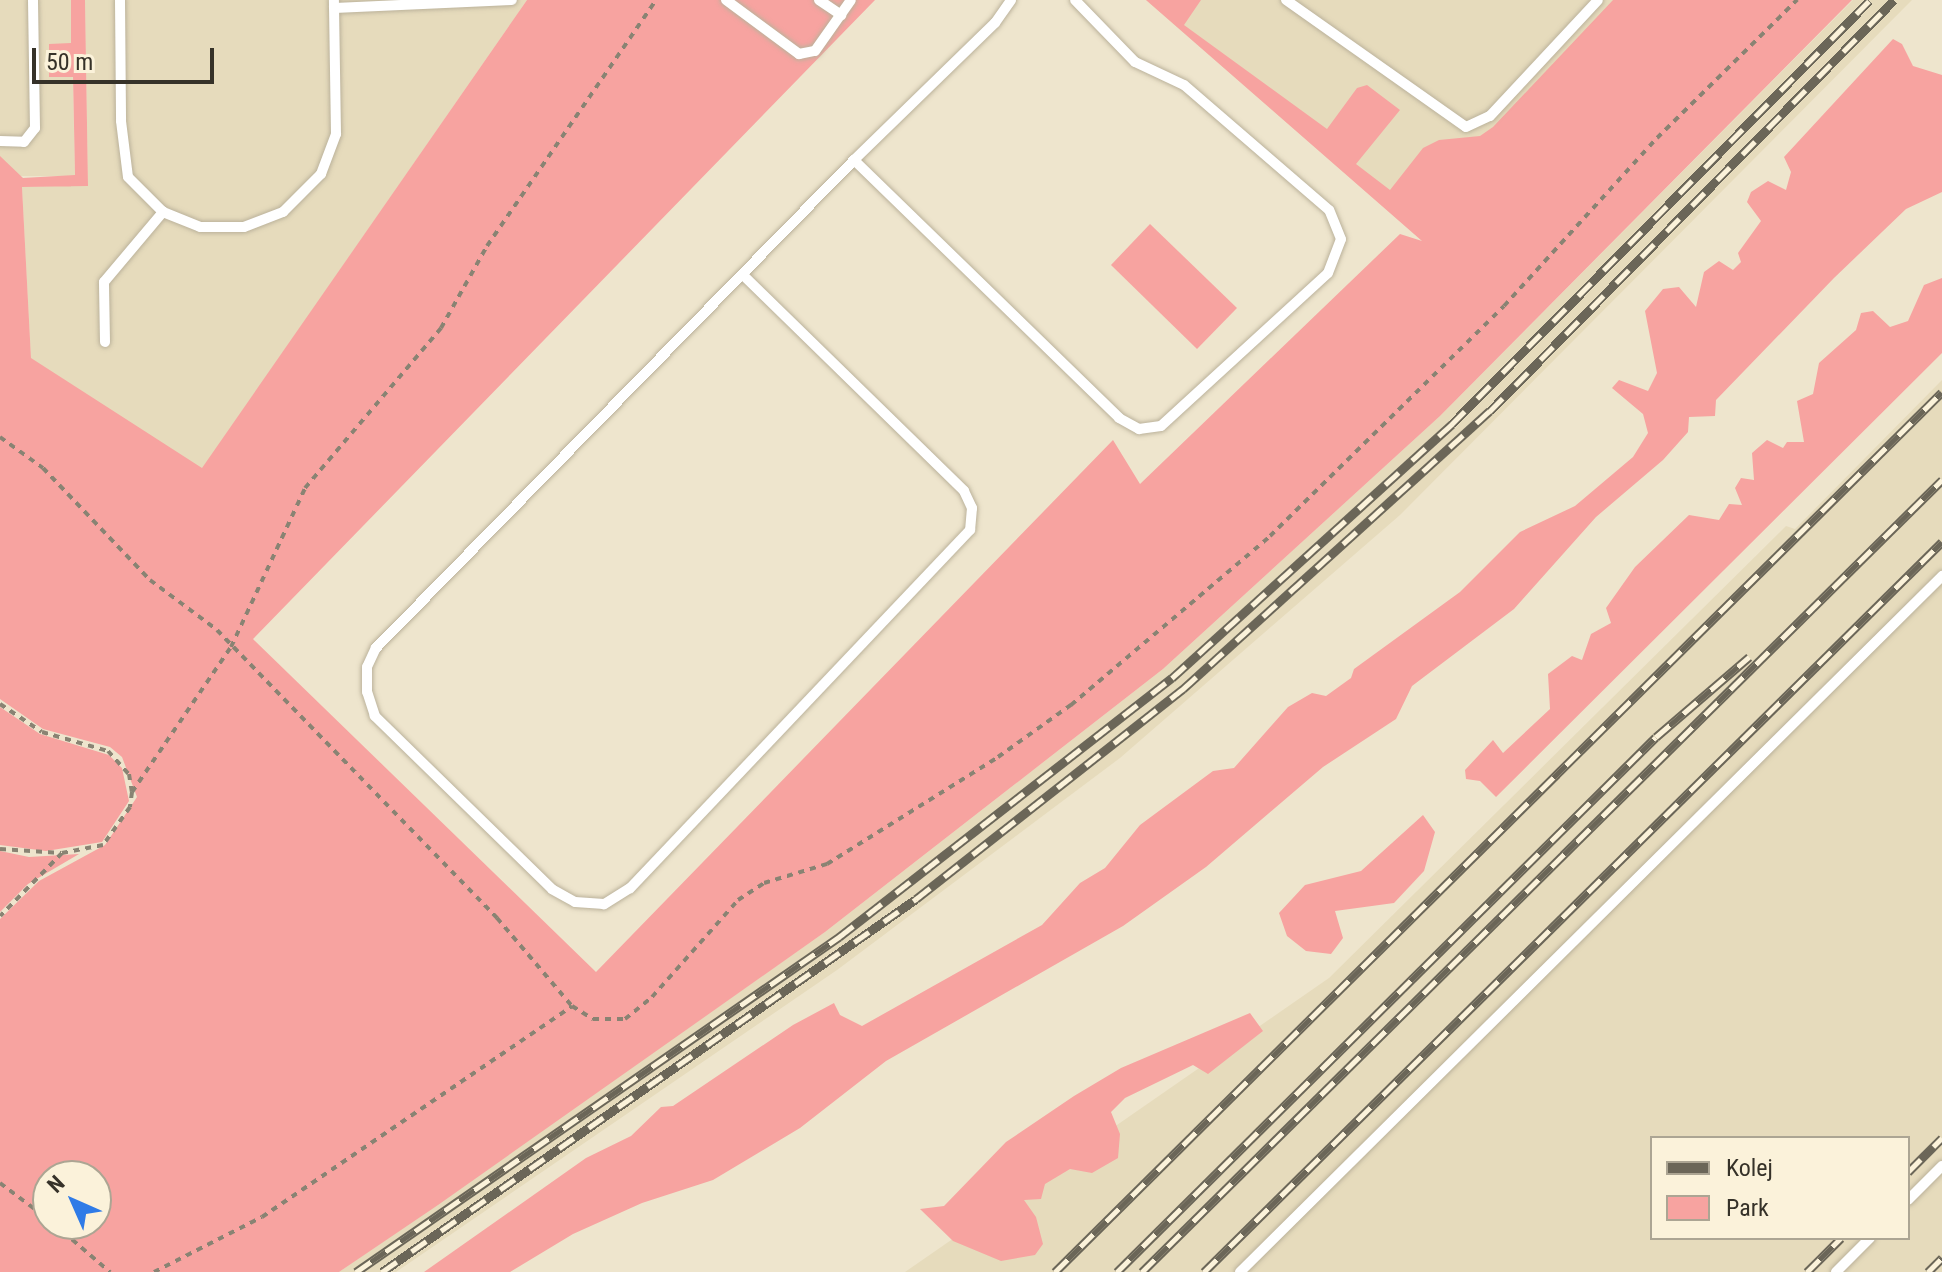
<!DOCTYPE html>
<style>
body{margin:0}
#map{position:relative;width:1942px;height:1272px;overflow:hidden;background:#eee5cd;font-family:"Roboto Condensed",sans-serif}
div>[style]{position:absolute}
.built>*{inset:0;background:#e6dbbc}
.green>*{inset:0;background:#f7a3a0}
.path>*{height:4px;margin-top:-2px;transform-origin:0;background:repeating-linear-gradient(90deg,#898373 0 6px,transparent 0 12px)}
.roads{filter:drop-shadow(0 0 2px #bbb29b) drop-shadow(0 0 2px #bbb29b)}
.service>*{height:10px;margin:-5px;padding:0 5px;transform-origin:5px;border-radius:5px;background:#fff}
.rail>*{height:9px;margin-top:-4.5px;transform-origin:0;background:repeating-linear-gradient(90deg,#fbf2da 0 18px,#6b6658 0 36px);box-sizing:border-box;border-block:2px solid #6b6658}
span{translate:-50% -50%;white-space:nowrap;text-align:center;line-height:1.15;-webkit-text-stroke:7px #fbf2da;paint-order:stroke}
.legend{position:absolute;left:1650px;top:1136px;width:260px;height:104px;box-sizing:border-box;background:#fbf2da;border:2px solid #aca593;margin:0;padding:10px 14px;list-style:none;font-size:24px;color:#363229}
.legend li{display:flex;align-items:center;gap:16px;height:40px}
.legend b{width:40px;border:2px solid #aca593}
.north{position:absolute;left:32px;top:1160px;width:80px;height:80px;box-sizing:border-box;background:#fbf2da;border:2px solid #aca593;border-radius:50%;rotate:315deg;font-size:22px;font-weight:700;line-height:32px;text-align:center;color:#363229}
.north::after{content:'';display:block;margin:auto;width:28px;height:36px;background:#2f7be7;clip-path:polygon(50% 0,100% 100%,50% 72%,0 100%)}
.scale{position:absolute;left:32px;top:48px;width:182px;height:36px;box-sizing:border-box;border:4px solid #363229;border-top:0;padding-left:10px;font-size:24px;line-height:28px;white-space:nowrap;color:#363229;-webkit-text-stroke:6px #fbf2da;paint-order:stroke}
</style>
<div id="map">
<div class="built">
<i style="clip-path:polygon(0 0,71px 0,75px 176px,0 176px)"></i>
<i style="clip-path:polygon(85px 0,527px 0,202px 469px,31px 359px,22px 187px,88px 185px)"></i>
<i style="clip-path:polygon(1146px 0,1669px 0,1424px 242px)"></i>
<i style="clip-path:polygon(1853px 0,1912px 0,1400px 515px,1120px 758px,837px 970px,396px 1272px,339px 1272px,825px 932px,1163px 669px,1440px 416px)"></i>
<i style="clip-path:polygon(evenodd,1942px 380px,1942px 1272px,905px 1272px,1329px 978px,1786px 526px,1795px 529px,1942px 380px,1652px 1138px,1908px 1138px,1908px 1238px,1652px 1238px,1652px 1138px)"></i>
</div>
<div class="green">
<i style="clip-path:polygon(evenodd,71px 0,85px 0,88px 186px,22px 187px,31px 358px,202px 468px,527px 0,875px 0,253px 639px,596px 972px,1113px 440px,1140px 484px,1400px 234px,1422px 241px,1146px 0,1201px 0,1184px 25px,1327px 129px,1357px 88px,1367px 85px,1400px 110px,1356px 164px,1390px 190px,1423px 148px,1439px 140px,1480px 136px,1493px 127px,1613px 0,1852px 0,1440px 416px,1163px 669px,825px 932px,438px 1205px,339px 1272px,0 1272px,0 919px,39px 881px,105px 845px,137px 797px,122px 757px,110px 747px,43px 729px,0 699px,0 156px,23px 178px,75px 175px,73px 77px,49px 77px,49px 44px,71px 43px,71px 0,48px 1176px,96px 1176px,96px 1224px,48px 1224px,48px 1176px)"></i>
<i style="clip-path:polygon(1893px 39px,1902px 44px,1913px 66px,1942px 75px,1942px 192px,1906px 209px,1834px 278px,1716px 400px,1715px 416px,1689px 417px,1688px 432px,1663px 460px,1596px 517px,1514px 609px,1412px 686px,1396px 719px,1323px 767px,1206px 867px,1123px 926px,886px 1061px,800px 1128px,713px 1180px,642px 1203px,573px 1234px,510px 1272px,424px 1272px,586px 1158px,631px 1136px,661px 1107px,673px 1106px,793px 1025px,834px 1003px,840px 1015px,862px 1026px,1042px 925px,1080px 883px,1105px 868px,1140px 825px,1213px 771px,1234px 768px,1288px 707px,1312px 693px,1326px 696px,1351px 678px,1354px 669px,1460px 592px,1520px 532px,1575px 506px,1633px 457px,1648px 433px,1643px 414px,1612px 388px,1619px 380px,1648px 391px,1657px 373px,1645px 311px,1663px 289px,1679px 287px,1696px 307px,1704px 272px,1719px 261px,1733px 270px,1741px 262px,1738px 253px,1761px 221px,1747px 202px,1751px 192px,1768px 181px,1786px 190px,1791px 172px,1784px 157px)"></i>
<i style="clip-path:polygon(1150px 224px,1237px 308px,1197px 349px,1111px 265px)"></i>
<i style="clip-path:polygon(1942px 278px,1942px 353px,1496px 797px,1480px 781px,1466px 779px,1465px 770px,1493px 740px,1503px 753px,1550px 709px,1548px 674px,1572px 656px,1582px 660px,1591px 634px,1611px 623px,1606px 608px,1635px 567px,1689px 515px,1719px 520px,1729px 504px,1742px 505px,1735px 488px,1741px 478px,1754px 480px,1752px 453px,1767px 440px,1783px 448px,1787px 442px,1804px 442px,1797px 401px,1813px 394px,1819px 363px,1856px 330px,1861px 313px,1873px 311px,1890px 327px,1908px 321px,1924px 285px)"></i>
<i style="clip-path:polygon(0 707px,40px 734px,109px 755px,122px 768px,129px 801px,102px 842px,46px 851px,0 845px)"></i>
<i style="clip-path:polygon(1423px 815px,1435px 832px,1424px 871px,1394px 903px,1335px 911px,1343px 938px,1331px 954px,1306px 951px,1287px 936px,1279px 913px,1305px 885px,1361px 871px)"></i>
<i style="clip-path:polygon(0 851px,29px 857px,79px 854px,28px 884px,0 912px)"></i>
<i style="clip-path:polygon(1250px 1013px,1263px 1031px,1208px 1074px,1193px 1065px,1125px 1098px,1111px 1112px,1120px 1134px,1118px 1158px,1092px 1173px,1070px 1169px,1045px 1184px,1041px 1199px,1024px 1200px,1036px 1217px,1043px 1244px,1035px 1255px,1001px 1261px,953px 1241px,920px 1209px,944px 1206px,1006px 1142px,1074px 1096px,1121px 1068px)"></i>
</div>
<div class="path">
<i style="left:0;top:437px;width:53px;rotate:35.8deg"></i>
<i style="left:43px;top:468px;width:155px;rotate:46.3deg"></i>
<i style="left:150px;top:580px;width:84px;rotate:36.7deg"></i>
<i style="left:217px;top:630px;width:402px;rotate:45.8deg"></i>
<i style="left:497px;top:918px;width:116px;rotate:49.6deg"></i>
<i style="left:572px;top:1006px;width:25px;rotate:32deg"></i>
<i style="left:593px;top:1019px;width:32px"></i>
<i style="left:625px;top:1019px;width:35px;rotate:-39deg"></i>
<i style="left:652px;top:997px;width:130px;rotate:-48.4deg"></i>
<i style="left:738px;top:900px;width:31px;rotate:-33deg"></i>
<i style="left:764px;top:883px;width:66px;rotate:-16.8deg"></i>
<i style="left:827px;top:864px;width:202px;rotate:-32deg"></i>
<i style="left:998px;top:757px;width:90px;rotate:-35.5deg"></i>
<i style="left:1071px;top:705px;width:261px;rotate:-40.3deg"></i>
<i style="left:1270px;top:536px;width:328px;rotate:-44.5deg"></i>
<i style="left:1504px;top:306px;width:227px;rotate:-47.7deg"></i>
<i style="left:1657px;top:138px;width:197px;rotate:-44.6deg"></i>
<i style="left:0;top:704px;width:50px;rotate:33.7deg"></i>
<i style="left:42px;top:732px;width:69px;rotate:16.1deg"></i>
<i style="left:108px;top:751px;width:31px;rotate:48deg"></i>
<i style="left:129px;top:774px;width:18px;rotate:81deg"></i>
<i style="left:132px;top:792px;width:15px;rotate:98deg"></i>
<i style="left:130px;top:807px;width:47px;rotate:125.4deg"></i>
<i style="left:103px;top:845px;width:42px;rotate:169deg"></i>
<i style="left:62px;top:853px;width:88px;rotate:134.5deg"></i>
<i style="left:132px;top:792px;width:176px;rotate:-55.7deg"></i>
<i style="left:231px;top:647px;width:175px;rotate:-65deg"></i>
<i style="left:305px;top:488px;width:210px;rotate:-49.6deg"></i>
<i style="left:441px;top:328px;width:94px;rotate:-60.7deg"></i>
<i style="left:487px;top:246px;width:298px;rotate:-55.5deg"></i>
<i style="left:0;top:849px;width:61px;rotate:3.8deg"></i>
<i style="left:0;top:1183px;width:60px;rotate:36.9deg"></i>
<i style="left:54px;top:1224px;width:74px;rotate:40.6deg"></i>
<i style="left:154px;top:1272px;width:121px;rotate:-27deg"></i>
<i style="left:262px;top:1217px;width:375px;rotate:-34.2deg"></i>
</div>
<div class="roads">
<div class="service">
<i style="left:120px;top:0;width:121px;rotate:89.5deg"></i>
<i style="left:121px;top:121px;width:56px;rotate:82.9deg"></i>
<i style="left:128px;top:177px;width:49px;rotate:45deg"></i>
<i style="left:726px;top:0;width:91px;rotate:36.5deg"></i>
<i style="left:799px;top:54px;width:16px;rotate:-11deg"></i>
<i style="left:815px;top:51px;width:62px;rotate:-54.8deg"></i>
<i style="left:819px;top:0;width:27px;rotate:34deg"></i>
<i style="left:1286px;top:0;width:220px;rotate:35.2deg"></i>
<i style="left:1466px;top:127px;width:26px;rotate:-25deg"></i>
<i style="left:1490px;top:116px;width:158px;rotate:-47deg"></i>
<i style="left:334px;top:8px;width:178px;rotate:-2.6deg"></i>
<i style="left:0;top:141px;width:24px;rotate:2deg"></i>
<i style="left:24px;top:142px;width:18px;rotate:-52deg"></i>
<i style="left:35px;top:128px;width:128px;rotate:-90.9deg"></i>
<i style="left:854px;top:160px;width:370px;rotate:44.2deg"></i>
<i style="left:1119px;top:418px;width:23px;rotate:29deg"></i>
<i style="left:1139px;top:429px;width:22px;rotate:-8deg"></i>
<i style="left:1161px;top:426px;width:226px;rotate:-42.5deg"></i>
<i style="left:1328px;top:273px;width:36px;rotate:-69deg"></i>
<i style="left:1341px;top:239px;width:31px;rotate:-112deg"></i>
<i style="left:1329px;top:210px;width:191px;rotate:-139.2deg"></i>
<i style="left:1184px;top:85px;width:54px;rotate:-154.9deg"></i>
<i style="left:1135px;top:62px;width:86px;rotate:-134.1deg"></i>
<i style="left:743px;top:275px;width:309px;rotate:44.3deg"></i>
<i style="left:964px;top:491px;width:19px;rotate:65deg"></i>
<i style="left:972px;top:508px;width:22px;rotate:95deg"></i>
<i style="left:970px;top:530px;width:494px;rotate:133.5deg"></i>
<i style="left:630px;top:888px;width:31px;rotate:148deg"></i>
<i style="left:604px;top:904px;width:29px;rotate:-176deg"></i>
<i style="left:575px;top:902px;width:26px;rotate:-151deg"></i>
<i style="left:552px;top:889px;width:248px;rotate:-135.7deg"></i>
<i style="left:375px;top:716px;width:25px;rotate:-108deg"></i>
<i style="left:367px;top:692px;width:25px;rotate:-90deg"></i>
<i style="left:367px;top:667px;width:21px;rotate:-65deg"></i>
<i style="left:376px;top:648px;width:683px;rotate:-45.59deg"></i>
<i style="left:854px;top:160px;width:197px;rotate:-44.2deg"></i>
<i style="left:995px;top:23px;width:28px;rotate:-55deg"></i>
<i style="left:105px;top:342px;width:60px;rotate:-91deg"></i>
<i style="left:104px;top:282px;width:92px;rotate:-49.9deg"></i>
<i style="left:163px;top:212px;width:40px;rotate:22deg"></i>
<i style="left:200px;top:227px;width:44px"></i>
<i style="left:244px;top:227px;width:42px;rotate:-21deg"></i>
<i style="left:283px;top:212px;width:54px;rotate:-45deg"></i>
<i style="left:321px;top:174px;width:43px;rotate:-69.4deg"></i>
<i style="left:336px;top:134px;width:134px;rotate:-90.9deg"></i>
<i style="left:1908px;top:1200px;width:48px;rotate:-45deg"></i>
<i style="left:1240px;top:1272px;width:989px;rotate:-44.75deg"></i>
<i style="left:1836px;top:1272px;width:48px;rotate:-45deg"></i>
</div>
</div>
<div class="rail">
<i style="left:1908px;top:1172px;width:48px;rotate:-45deg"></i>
<i style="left:356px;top:1272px;width:588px;rotate:-34.74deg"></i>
<i style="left:839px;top:937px;width:422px;rotate:-37.9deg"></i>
<i style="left:1172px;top:678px;width:378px;rotate:-42.2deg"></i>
<i style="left:1452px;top:424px;width:595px;rotate:-45.41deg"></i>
<i style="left:382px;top:1272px;width:651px;rotate:-34.93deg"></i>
<i style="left:916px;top:899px;width:340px;rotate:-38.2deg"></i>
<i style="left:1183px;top:689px;width:414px;rotate:-42.2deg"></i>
<i style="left:1490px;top:411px;width:576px;rotate:-45.49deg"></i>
<i style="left:1055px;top:1272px;width:1249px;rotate:-44.77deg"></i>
<i style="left:1117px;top:1272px;width:759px;rotate:-44.79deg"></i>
<i style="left:1656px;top:737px;width:123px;rotate:-40.7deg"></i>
<i style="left:1142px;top:1272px;width:1126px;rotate:-44.71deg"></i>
<i style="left:1204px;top:1272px;width:1038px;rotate:-44.69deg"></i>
<i style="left:1807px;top:1272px;width:48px;rotate:-45deg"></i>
<i style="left:1928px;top:1272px;width:20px;rotate:-45deg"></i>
</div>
<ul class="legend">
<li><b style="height:10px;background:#6b6658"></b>Kolej</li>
<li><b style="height:22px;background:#f7a3a0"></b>Park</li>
</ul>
<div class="north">N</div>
<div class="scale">50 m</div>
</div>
